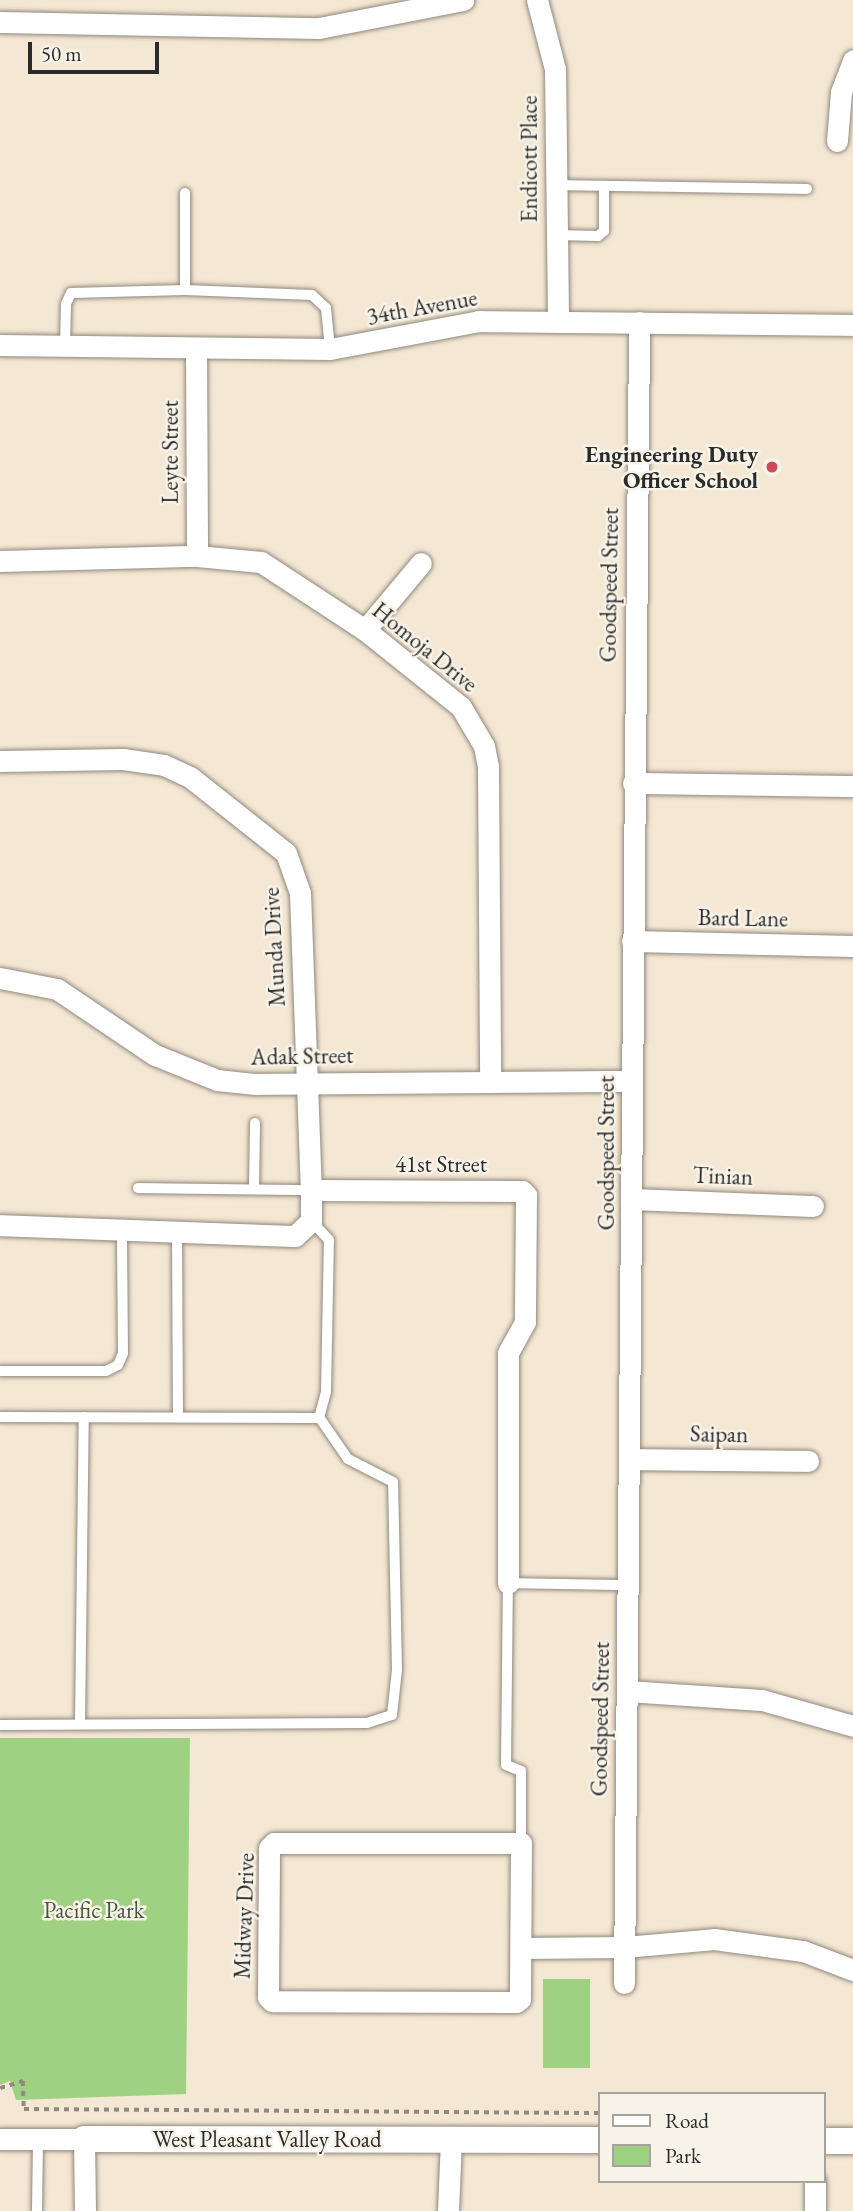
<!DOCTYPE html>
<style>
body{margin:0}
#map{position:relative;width:853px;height:2211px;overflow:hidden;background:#f4e7d3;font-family:"EB Garamond",serif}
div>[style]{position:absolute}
.green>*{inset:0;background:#9ed282}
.path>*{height:3.5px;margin-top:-1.75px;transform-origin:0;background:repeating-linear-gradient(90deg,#90897f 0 5px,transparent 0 10px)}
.roads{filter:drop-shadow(0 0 2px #90897f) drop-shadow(0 0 2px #90897f)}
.service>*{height:10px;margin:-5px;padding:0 5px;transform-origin:5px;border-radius:5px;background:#fff}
.minor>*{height:21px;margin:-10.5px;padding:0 10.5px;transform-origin:10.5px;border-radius:10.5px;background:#fff}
.tertiary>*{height:26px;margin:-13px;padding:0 13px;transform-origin:13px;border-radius:13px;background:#fff}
.dots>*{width:19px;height:19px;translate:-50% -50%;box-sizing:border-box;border:4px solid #f7f3e8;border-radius:50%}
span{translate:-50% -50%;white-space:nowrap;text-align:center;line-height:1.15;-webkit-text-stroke:5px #f7f3e8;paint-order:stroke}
.street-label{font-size:23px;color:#2b2b2b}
.poi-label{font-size:23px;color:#2b2b2b;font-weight:700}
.right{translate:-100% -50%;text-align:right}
.park-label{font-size:23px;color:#485541}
.legend{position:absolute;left:598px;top:2092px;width:228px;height:91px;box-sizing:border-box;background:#f7f3e8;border:2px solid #a5a39c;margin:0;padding:9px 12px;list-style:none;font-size:21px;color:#2b2b2b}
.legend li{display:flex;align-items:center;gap:14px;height:35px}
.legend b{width:35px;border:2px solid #a5a39c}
.scale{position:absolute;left:28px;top:42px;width:131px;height:32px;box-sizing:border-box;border:4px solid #2b2b2b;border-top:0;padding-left:9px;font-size:21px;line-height:24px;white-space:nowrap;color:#2b2b2b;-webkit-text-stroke:5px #f7f3e8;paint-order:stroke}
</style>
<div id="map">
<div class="green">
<i style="clip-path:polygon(0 1738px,190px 1738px,186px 2094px,16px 2100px,10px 2081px,0 2085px)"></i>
<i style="clip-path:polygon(543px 1979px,590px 1979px,590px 2068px,543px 2068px)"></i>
</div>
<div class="path">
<i style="left:0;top:2088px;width:24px;rotate:-17deg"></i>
<i style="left:23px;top:2081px;width:28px;rotate:88deg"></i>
<i style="left:24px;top:2109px;width:575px;rotate:0.4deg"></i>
</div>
<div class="roads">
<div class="service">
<i style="left:556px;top:185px;width:251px;rotate:0.9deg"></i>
<i style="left:185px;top:193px;width:97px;rotate:90deg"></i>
<i style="left:556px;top:235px;width:42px;rotate:1.4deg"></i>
<i style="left:598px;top:236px;width:8px;rotate:-40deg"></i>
<i style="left:604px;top:231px;width:45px;rotate:-90deg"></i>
<i style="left:65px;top:345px;width:41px;rotate:-88.6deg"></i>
<i style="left:66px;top:304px;width:12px;rotate:-66deg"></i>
<i style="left:71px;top:293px;width:114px;rotate:-1.5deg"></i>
<i style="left:185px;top:290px;width:127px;rotate:2.3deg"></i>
<i style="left:312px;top:295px;width:19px;rotate:43deg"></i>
<i style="left:326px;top:308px;width:41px;rotate:84.4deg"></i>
<i style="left:138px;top:1188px;width:173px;rotate:0.7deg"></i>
<i style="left:254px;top:1189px;width:66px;rotate:-89.1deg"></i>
<i style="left:177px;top:1232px;width:185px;rotate:89.7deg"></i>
<i style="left:0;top:1371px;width:106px"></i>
<i style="left:106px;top:1371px;width:13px;rotate:-27deg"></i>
<i style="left:118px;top:1365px;width:13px;rotate:-67deg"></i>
<i style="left:123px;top:1353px;width:123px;rotate:-90.5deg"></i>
<i style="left:0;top:1417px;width:319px;rotate:0.2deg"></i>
<i style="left:319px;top:1418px;width:27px;rotate:-75deg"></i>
<i style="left:326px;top:1392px;width:152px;rotate:-88.9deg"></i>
<i style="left:329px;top:1240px;width:26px;rotate:-133deg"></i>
<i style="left:80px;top:1724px;width:307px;rotate:-89.3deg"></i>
<i style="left:0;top:1725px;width:367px;rotate:-0.3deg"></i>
<i style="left:367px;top:1723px;width:26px;rotate:-18deg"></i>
<i style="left:392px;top:1715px;width:45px;rotate:-83.7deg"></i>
<i style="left:397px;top:1670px;width:188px;rotate:-91.2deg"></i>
<i style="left:393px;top:1482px;width:51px;rotate:-152.9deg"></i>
<i style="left:348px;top:1459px;width:51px;rotate:-124.6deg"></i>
<i style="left:521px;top:1843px;width:72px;rotate:-90deg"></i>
<i style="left:521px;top:1771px;width:16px;rotate:-158deg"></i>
<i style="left:506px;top:1765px;width:182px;rotate:-89.4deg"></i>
<i style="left:508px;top:1583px;width:120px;rotate:1deg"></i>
<i style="left:37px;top:2211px;width:73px;rotate:-89.2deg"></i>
</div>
<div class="minor">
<i style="left:537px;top:0;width:71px;rotate:75.4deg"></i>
<i style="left:555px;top:69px;width:251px;rotate:89.3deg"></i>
<i style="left:0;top:22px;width:319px;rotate:1.1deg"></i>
<i style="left:319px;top:28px;width:147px;rotate:-11deg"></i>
<i style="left:837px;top:141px;width:49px;rotate:-85.3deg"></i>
<i style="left:841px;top:92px;width:34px;rotate:-69deg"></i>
<i style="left:0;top:345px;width:330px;rotate:0.7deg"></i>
<i style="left:330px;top:349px;width:152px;rotate:-10.6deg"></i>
<i style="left:479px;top:321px;width:374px;rotate:0.6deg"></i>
<i style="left:196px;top:348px;width:208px;rotate:89.7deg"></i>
<i style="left:0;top:561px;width:197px;rotate:-1.5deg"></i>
<i style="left:197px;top:556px;width:64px;rotate:5.4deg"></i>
<i style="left:261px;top:562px;width:124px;rotate:33.2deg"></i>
<i style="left:365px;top:630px;width:123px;rotate:38.7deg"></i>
<i style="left:461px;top:707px;width:45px;rotate:59.5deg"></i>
<i style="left:484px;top:746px;width:21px;rotate:79deg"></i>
<i style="left:488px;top:767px;width:312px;rotate:89.6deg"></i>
<i style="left:365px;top:630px;width:87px;rotate:-50.1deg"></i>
<i style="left:0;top:761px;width:123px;rotate:-0.9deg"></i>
<i style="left:123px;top:759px;width:41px;rotate:8.3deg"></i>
<i style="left:164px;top:765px;width:29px;rotate:25deg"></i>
<i style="left:190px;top:777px;width:122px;rotate:38.4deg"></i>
<i style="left:286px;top:853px;width:42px;rotate:70.7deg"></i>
<i style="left:300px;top:893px;width:297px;rotate:87.9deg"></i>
<i style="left:311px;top:1190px;width:31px;rotate:90deg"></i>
<i style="left:311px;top:1221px;width:22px;rotate:137deg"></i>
<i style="left:295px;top:1236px;width:295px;rotate:-177.9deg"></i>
<i style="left:633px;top:783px;width:220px;rotate:0.8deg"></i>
<i style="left:632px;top:941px;width:221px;rotate:1.3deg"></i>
<i style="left:0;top:978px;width:58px;rotate:10.9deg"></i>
<i style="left:57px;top:989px;width:118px;rotate:34deg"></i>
<i style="left:155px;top:1055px;width:67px;rotate:22deg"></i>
<i style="left:217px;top:1080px;width:39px;rotate:6deg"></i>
<i style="left:256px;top:1084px;width:376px;rotate:-0.5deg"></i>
<i style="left:311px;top:1190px;width:211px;rotate:0.3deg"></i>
<i style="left:522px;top:1191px;width:6px;rotate:45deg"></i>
<i style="left:526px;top:1195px;width:127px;rotate:90.5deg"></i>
<i style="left:525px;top:1322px;width:35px;rotate:119deg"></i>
<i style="left:508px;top:1353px;width:230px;rotate:90deg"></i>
<i style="left:632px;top:1199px;width:181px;rotate:2.2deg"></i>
<i style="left:629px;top:1459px;width:179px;rotate:0.6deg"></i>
<i style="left:627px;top:1691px;width:135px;rotate:3.8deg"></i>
<i style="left:762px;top:1700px;width:95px;rotate:15.9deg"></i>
<i style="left:274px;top:1843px;width:247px"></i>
<i style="left:521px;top:1843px;width:156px;rotate:90.4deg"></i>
<i style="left:520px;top:1999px;width:5px;rotate:143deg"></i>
<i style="left:516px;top:2002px;width:244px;rotate:-179.8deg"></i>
<i style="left:272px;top:2001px;width:6px;rotate:-135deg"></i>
<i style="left:268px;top:1997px;width:149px;rotate:-89.6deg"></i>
<i style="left:269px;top:1848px;width:7px;rotate:-45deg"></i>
<i style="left:521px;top:1948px;width:104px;rotate:-0.6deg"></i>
<i style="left:625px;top:1947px;width:89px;rotate:-5.1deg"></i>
<i style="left:714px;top:1939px;width:90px;rotate:7.7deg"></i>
<i style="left:803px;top:1951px;width:53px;rotate:20.8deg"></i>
<i style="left:624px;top:1983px;width:1661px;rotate:-89.48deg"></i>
<i style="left:0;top:2139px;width:84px"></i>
<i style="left:84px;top:2139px;width:72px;rotate:89.2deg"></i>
<i style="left:448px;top:2211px;width:72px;rotate:-87.6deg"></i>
<i style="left:815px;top:2211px;width:30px;rotate:-90deg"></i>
</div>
<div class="tertiary">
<i style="left:84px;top:2139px;width:515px;rotate:0.11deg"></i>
<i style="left:823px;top:2141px;width:30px"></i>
</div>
</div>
<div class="dots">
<i style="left:772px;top:467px;background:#d1495b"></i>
</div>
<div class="street-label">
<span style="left:529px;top:159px;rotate:-90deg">Endicott Place</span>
<span style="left:422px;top:307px;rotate:-10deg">34th Avenue</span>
<span style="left:170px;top:452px;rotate:-90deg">Leyte Street</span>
<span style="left:609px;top:585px;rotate:-89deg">Goodspeed Street</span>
<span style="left:425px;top:647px;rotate:39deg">Homoja Drive</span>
<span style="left:743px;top:918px;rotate:1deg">Bard Lane</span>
<span style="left:274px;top:947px;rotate:-93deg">Munda Drive</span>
<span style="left:302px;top:1056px;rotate:-1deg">Adak Street</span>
<span style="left:606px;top:1153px;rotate:-90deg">Goodspeed Street</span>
<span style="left:441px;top:1164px">41st Street</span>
<span style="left:723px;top:1176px;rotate:2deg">Tinian</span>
<span style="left:719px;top:1434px;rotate:1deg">Saipan</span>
<span style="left:600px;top:1719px;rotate:-89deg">Goodspeed Street</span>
<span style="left:244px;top:1916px;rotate:-88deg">Midway Drive</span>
<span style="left:267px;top:2139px">West Pleasant Valley Road</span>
</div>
<div class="poi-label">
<span class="right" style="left:758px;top:467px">Engineering Duty<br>Officer School</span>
</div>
<div class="park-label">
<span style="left:94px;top:1910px">Pacific Park</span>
</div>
<ul class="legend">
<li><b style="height:9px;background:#fff"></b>Road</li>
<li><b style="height:19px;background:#9ed282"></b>Park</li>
</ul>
<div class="scale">50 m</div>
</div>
